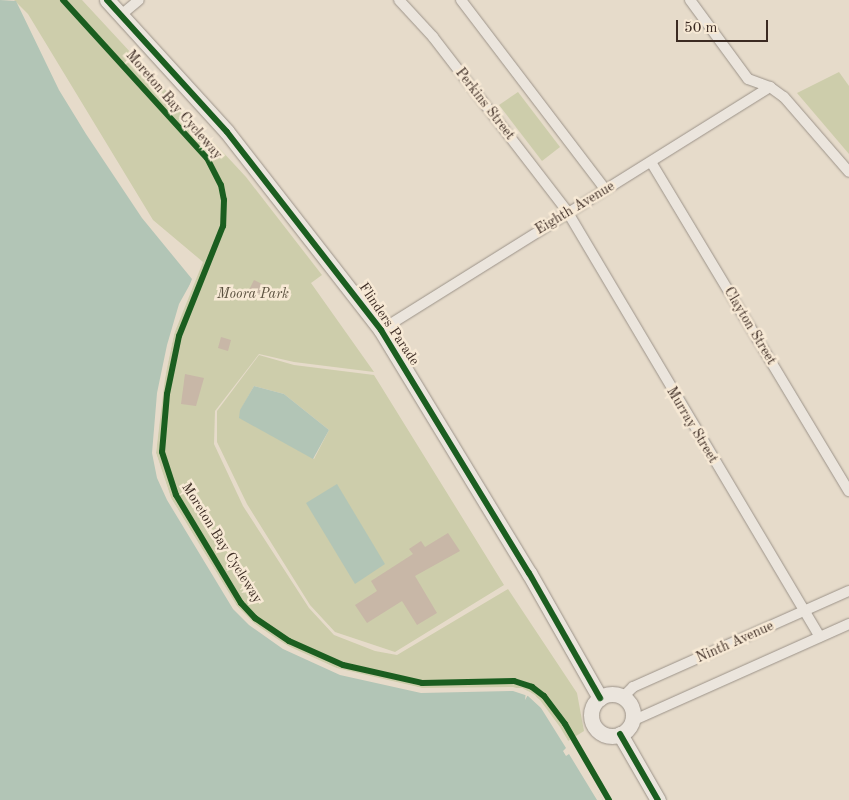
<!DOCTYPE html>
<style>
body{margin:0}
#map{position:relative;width:849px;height:800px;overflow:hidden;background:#e6dbca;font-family:"Old Standard TT",serif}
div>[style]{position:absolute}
.green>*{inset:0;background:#cdcdab}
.water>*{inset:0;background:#b2c5b6}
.pier>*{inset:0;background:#e6dbca}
.building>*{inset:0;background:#c8b7a7}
.roads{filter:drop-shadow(0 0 1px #9c9389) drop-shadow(0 0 1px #9c9389)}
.street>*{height:10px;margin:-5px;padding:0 5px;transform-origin:5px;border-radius:5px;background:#ebe5dd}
.secondary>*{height:15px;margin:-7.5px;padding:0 7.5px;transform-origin:7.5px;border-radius:7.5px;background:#ebe5dd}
.secondary>.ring{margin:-7.5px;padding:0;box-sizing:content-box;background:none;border:15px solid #ebe5dd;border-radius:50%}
.cycleway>*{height:6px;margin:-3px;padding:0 3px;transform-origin:3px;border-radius:3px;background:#1b5e20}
span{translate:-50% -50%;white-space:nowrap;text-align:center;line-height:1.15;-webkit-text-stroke:5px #f7e9d5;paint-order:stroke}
.street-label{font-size:14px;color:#3b2a22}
.park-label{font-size:14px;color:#5a503e;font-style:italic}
.scale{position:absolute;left:676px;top:20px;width:92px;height:22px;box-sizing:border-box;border:2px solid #3b2a22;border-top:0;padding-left:6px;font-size:15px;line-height:18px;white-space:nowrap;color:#3b2a22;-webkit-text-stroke:4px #f7e9d5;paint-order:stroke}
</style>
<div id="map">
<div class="green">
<i style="clip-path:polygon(14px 0,82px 0,246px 177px,322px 275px,311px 283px,374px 372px,294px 362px,259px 354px,215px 411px,214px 444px,243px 506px,309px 608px,334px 635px,375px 651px,397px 655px,508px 589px,577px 693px,584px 731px,568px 741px,535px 695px,522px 688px,422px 688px,328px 666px,301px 654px,259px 628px,237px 606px,171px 498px,156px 453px,162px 393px,174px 334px,203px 262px,153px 220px,28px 14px)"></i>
<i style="clip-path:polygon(839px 72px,849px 86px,849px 154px,797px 93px)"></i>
<i style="clip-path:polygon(518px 92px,560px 147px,542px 161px,499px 105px)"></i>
<i style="clip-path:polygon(evenodd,259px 355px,294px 365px,374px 375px,504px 585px,395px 652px,335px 632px,310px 605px,247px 504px,217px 442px,217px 411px,259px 355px,254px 386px,284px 394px,329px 430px,314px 459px,240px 411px,254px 386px)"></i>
</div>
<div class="water">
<i style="clip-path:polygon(0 0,16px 1px,59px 90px,86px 134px,142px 218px,192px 279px,176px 322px,160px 393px,155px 453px,164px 488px,243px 616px,285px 647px,328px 668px,405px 687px,438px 692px,504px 688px,526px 692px,525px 700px,529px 693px,558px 728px,603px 800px,0 800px)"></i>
<i style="clip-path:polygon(254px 386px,284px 394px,329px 430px,313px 459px,239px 418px,240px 410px)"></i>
<i style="clip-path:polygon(337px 484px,385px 564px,355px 584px,306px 503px)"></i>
</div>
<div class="pier">
<i style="clip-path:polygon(194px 277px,177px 322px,166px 370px,156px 453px,171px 498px,237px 606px,252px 622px,286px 645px,341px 670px,422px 688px,513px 687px,530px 692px,540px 700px,560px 727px,603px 800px,597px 800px,569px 754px,566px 756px,563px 751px,566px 748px,541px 708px,528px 696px,513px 691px,421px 693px,340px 675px,283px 649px,249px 625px,233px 609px,167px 500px,157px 478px,152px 453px,157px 393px,167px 345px,179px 304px)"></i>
</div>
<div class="building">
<i style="clip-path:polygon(254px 280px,264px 285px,258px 297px,248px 292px)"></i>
<i style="clip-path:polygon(221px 337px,231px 340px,228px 351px,218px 348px)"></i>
<i style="clip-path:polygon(185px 374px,204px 378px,196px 406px,181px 404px)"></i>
<i style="clip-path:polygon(448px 533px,460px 551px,415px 576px,437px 613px,417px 625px,402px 601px,367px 623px,355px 605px,377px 591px,371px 581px,413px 554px,409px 549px,421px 541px,425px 547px)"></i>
</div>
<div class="roads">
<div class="street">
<i style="left:399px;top:0;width:50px;rotate:47.4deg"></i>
<i style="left:433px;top:37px;width:220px;rotate:52.4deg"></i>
<i style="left:567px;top:211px;width:495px;rotate:59.3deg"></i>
<i style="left:461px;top:0;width:238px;rotate:52.7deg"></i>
<i style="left:690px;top:0;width:98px;rotate:53.7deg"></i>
<i style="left:748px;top:79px;width:23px;rotate:20deg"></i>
<i style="left:770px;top:87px;width:17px;rotate:36deg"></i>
<i style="left:784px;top:97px;width:99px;rotate:49.1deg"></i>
<i style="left:121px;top:15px;width:23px;rotate:-40deg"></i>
<i style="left:651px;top:162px;width:384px;rotate:59deg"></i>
<i style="left:381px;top:330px;width:459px;rotate:-32deg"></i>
<i style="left:623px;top:697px;width:14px;rotate:-45deg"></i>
<i style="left:633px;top:687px;width:236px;rotate:-24deg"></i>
<i style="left:632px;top:721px;width:238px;rotate:-24.1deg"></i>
</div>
<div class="secondary">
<i style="left:107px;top:0;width:178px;rotate:47.7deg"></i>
<i style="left:227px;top:132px;width:251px;rotate:52.1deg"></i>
<i style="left:381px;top:330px;width:285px;rotate:58.7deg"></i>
<i style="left:529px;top:573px;width:144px;rotate:60.4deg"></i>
<i class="ring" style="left:591px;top:694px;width:27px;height:27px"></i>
<i style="left:620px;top:734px;width:76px;rotate:60.1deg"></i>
</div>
</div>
<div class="cycleway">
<i style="left:63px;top:0;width:214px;rotate:47.7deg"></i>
<i style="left:207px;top:158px;width:30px;rotate:63deg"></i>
<i style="left:221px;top:185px;width:15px;rotate:79deg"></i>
<i style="left:224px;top:200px;width:26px;rotate:92deg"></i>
<i style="left:223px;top:226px;width:118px;rotate:111.8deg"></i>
<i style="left:179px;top:336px;width:59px;rotate:101.7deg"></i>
<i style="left:167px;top:394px;width:58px;rotate:94.9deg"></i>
<i style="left:162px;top:452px;width:45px;rotate:72deg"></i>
<i style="left:176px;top:495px;width:126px;rotate:59deg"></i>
<i style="left:241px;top:603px;width:21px;rotate:47deg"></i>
<i style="left:255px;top:618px;width:41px;rotate:34.1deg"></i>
<i style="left:289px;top:641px;width:59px;rotate:24deg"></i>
<i style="left:343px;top:665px;width:81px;rotate:12.8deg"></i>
<i style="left:422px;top:683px;width:92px;rotate:-1.2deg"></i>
<i style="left:514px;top:681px;width:19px;rotate:18deg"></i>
<i style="left:532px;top:687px;width:15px;rotate:37deg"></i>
<i style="left:544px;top:696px;width:35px;rotate:53deg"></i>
<i style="left:565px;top:724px;width:88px;rotate:59.9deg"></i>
<i style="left:107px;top:0;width:178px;rotate:47.7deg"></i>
<i style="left:227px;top:132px;width:251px;rotate:52.1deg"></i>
<i style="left:381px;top:330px;width:285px;rotate:58.7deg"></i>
<i style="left:529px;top:573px;width:144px;rotate:60.4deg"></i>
<i style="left:620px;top:734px;width:76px;rotate:60.1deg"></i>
</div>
<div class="street-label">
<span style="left:485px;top:104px;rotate:52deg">Perkins Street</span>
<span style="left:174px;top:105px;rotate:49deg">Moreton Bay Cycleway</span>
<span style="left:575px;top:208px;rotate:-31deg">Eighth Avenue</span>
<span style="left:389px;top:324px;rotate:56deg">Flinders Parade</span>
<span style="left:750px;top:326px;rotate:59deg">Clayton Street</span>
<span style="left:692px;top:425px;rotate:59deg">Murray Street</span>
<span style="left:222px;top:543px;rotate:58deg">Moreton Bay Cycleway</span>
<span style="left:735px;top:642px;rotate:-24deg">Ninth Avenue</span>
</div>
<div class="park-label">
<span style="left:253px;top:294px">Moora Park</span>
</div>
<div class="scale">50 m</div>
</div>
